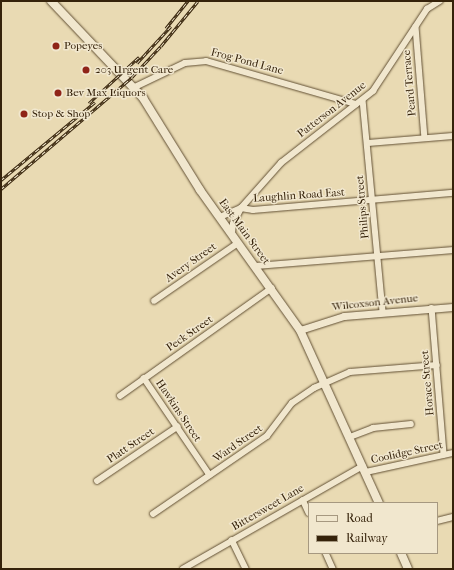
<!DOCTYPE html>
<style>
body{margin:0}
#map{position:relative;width:454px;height:570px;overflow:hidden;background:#e9dab3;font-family:"IM FELL French Canon",serif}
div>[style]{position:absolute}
.roads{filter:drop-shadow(0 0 1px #625034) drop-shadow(0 0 1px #625034)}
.minor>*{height:5.5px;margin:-2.75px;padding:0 2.75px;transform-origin:2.75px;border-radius:2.75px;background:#f1e7ce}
.tertiary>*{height:7px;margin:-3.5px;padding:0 3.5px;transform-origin:3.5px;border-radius:3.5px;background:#f1e7ce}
.secondary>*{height:8px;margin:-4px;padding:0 4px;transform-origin:4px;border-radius:4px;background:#f1e7ce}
.rail>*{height:3px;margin-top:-1.5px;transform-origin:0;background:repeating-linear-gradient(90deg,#f1e7ce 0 4.5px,#35220a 0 9px);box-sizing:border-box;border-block:1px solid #35220a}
.dots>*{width:11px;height:11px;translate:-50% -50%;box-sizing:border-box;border:2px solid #f1e7ce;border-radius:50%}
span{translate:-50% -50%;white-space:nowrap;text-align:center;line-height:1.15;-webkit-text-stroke:3px #f1e7ce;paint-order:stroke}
.poi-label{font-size:11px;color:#35220a}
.left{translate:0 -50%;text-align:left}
.street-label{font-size:11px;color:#35220a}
.frame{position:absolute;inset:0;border:2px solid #35220a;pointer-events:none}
.legend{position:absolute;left:308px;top:502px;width:130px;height:52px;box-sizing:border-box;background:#f1e7ce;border:1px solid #a69880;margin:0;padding:5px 7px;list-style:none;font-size:12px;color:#35220a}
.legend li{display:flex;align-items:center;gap:8px;height:20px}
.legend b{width:20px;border:1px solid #a69880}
</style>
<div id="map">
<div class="roads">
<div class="minor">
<i style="left:416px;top:27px;width:111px;rotate:85.4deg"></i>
<i style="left:135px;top:87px;width:55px;rotate:-25.6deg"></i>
<i style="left:185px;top:63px;width:21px;rotate:-5deg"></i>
<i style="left:206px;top:61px;width:156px;rotate:16deg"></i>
<i style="left:363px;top:100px;width:214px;rotate:84.6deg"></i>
<i style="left:368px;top:143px;width:85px;rotate:-4.7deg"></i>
<i style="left:220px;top:217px;width:23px;rotate:-23deg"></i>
<i style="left:241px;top:208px;width:60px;rotate:-48.4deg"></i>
<i style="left:281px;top:163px;width:117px;rotate:-38deg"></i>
<i style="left:373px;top:91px;width:98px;rotate:-56.6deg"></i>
<i style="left:427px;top:9px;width:15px;rotate:-32deg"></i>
<i style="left:232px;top:233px;width:9px;rotate:-84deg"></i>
<i style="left:233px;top:224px;width:18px;rotate:-63deg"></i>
<i style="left:241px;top:208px;width:12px;rotate:9deg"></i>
<i style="left:253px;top:210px;width:201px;rotate:-4.9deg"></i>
<i style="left:256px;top:266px;width:198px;rotate:-4.6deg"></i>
<i style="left:154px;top:301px;width:102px;rotate:-34.6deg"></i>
<i style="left:432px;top:308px;width:147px;rotate:85.3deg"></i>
<i style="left:144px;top:378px;width:117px;rotate:55.8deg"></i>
<i style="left:120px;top:396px;width:186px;rotate:-35.4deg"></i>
<i style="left:350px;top:437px;width:25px;rotate:-21deg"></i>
<i style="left:373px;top:428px;width:38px;rotate:-6deg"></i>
<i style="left:366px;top:472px;width:89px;rotate:-12.3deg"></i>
<i style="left:97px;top:481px;width:97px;rotate:-34deg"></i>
<i style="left:303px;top:500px;width:14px;rotate:65deg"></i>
<i style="left:153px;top:514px;width:138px;rotate:-34.4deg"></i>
<i style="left:267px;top:436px;width:41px;rotate:-52.9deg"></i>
<i style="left:292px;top:403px;width:27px;rotate:-34deg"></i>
<i style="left:314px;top:388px;width:39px;rotate:-24deg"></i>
<i style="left:350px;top:372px;width:87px;rotate:-4.6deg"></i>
<i style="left:437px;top:521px;width:16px;rotate:-14deg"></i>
<i style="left:232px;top:540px;width:32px;rotate:64deg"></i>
<i style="left:326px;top:553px;width:17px;rotate:66deg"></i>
<i style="left:183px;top:569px;width:207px;rotate:-29.8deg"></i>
</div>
<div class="tertiary">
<i style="left:300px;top:330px;width:46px;rotate:-17.7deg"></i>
<i style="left:344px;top:316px;width:109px;rotate:-4.7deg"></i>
</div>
<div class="secondary">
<i style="left:51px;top:1px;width:134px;rotate:46.5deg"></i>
<i style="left:143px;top:98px;width:108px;rotate:58.2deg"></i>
<i style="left:200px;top:190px;width:172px;rotate:54.5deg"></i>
<i style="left:300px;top:330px;width:190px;rotate:65.5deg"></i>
<i style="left:401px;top:553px;width:17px;rotate:66deg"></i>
</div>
</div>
<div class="rail">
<i style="left:166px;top:28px;width:35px;rotate:-51deg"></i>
<i style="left:137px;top:63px;width:50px;rotate:-47.4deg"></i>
<i style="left:89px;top:103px;width:68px;rotate:-42.6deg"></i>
<i style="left:1px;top:180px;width:122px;rotate:-39.7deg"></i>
<i style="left:1px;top:189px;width:172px;rotate:-40.5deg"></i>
<i style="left:132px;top:77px;width:42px;rotate:-46.9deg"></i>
<i style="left:161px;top:46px;width:58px;rotate:-50.6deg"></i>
</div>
<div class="dots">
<i style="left:56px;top:46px;background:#8f2418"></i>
<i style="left:86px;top:70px;background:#8f2418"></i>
<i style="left:58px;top:93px;background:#8f2418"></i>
<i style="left:24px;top:114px;background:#8f2418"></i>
</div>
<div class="poi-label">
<span class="left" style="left:64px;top:46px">Popeyes</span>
<span class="left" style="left:95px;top:70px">203 Urgent Care</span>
<span class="left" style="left:66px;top:93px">Bev Max Liquors</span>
<span class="left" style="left:32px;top:114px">Stop &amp; Shop</span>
</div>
<div class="street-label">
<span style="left:247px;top:62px;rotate:15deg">Frog Pond Lane</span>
<span style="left:410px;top:83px;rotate:-95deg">Peard Terrace</span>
<span style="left:332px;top:110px;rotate:-38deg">Patterson Avenue</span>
<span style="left:299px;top:196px;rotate:-4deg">Laughlin Road East</span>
<span style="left:363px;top:207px;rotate:-95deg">Philips Street</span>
<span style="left:244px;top:232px;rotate:54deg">East Main Street</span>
<span style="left:191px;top:263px;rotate:-35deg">Avery Street</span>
<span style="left:375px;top:303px;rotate:-6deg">Wilcoxson Avenue</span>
<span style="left:190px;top:334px;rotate:-35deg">Peck Street</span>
<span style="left:428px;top:383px;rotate:-95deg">Horace Street</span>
<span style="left:178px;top:411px;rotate:56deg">Hawkins Street</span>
<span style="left:238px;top:444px;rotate:-35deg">Ward Street</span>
<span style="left:131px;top:446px;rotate:-34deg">Platt Street</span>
<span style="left:407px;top:453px;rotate:-12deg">Coolidge Street</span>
<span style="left:268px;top:508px;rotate:-30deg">Bittersweet Lane</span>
</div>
<div class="frame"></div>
<ul class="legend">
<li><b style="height:5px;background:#f1e7ce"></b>Road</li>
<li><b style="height:5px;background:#35220a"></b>Railway</li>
</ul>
</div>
